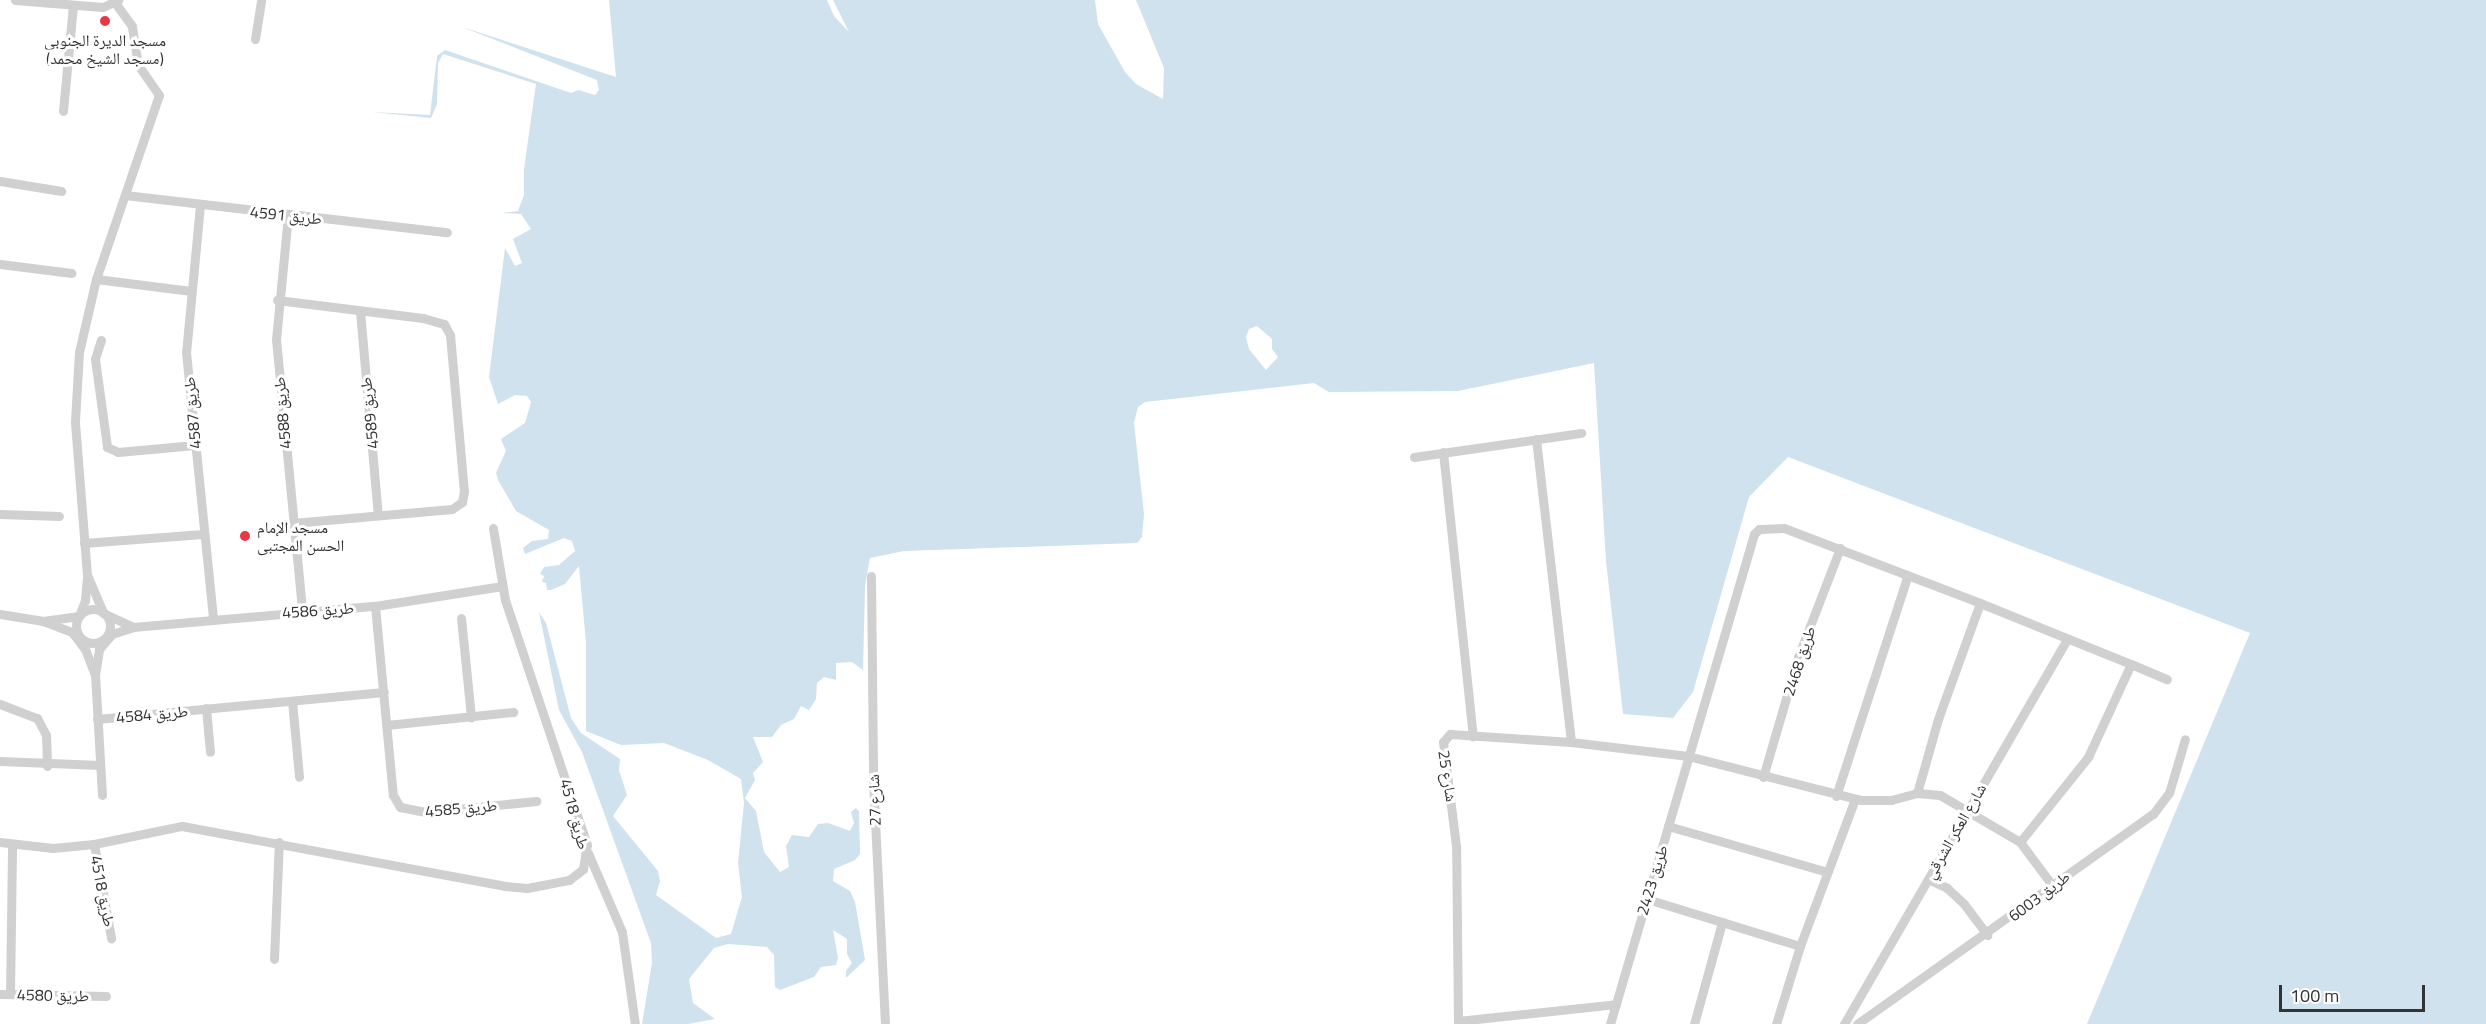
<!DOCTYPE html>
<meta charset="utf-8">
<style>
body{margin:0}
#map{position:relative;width:2486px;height:1024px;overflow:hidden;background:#fff;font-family:"Titillium Web","Noto Naskh Arabic",sans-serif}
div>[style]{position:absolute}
.water>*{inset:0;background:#cfe2ee}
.minor>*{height:9px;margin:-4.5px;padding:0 4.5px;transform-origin:4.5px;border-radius:4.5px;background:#d0d0d0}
.minor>.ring{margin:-4.5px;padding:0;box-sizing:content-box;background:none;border:9px solid #d0d0d0;border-radius:50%}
.dots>*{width:16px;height:16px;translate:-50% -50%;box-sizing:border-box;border:3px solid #fff;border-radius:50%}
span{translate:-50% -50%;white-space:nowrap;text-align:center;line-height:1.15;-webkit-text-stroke:6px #fff;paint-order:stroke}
.poi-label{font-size:16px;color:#333}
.left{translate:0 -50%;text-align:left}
.street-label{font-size:16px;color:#333}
.scale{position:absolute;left:2279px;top:985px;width:146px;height:27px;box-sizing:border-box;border:3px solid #333;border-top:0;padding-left:8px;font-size:18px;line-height:21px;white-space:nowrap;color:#333;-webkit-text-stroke:4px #fff;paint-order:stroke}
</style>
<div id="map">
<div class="water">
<i style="clip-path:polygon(evenodd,609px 0,827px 0,834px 16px,849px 32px,833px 0,1095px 0,1098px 24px,1125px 72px,1136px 84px,1163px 99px,1164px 68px,1136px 0,2486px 0,2486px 1024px,2087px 1024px,2250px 633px,1788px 457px,1749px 497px,1693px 692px,1673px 718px,1623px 714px,1606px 561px,1594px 363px,1458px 391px,1329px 392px,1314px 383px,1145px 402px,1138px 407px,1134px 423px,1144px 514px,1142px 537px,1137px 543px,904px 551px,870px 558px,865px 586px,863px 670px,852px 662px,836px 663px,836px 680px,824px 677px,817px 683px,816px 699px,809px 710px,801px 706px,794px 719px,781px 725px,772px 737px,753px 737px,763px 762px,753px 773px,755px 780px,745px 798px,756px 811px,764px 852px,780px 872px,789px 867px,786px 846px,792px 835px,809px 837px,818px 824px,828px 823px,850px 831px,854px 823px,851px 812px,856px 808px,859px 811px,860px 854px,855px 860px,834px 869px,833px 881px,850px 891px,855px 902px,865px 960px,846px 978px,846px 971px,852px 963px,847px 954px,847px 939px,833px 930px,838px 958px,836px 965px,821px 967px,814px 977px,780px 990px,775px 987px,774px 955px,767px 947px,728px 944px,714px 948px,689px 979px,693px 1003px,715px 1019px,688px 1024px,642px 1024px,652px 963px,651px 943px,582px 752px,559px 710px,539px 612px,546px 623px,571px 718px,581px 733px,620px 759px,619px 770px,627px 795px,613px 816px,658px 871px,660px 881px,656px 895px,716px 938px,731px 934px,742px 897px,738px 863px,744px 803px,741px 779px,708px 760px,664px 743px,621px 745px,586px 731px,586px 643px,579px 566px,565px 584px,551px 590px,547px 590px,546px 583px,542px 582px,544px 576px,540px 574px,544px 567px,559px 565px,575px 551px,572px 541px,564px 538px,525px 554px,523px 548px,532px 541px,548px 539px,549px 530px,516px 511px,498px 480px,496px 473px,506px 451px,501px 439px,525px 423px,531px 402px,527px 396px,515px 395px,498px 404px,489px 377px,505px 248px,515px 266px,522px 263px,513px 239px,531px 229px,521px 214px,502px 213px,518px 211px,524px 195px,524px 169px,536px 84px,443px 54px,438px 63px,437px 104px,431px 118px,372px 112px,430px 115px,437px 56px,445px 50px,571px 93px,578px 90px,595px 95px,599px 90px,597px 80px,462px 27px,616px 77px,609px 0,1257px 326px,1272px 339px,1272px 349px,1278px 357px,1266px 370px,1249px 349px,1246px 337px,1249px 329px,1257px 326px)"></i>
</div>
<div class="minor">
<i style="left:15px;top:0;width:88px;rotate:4.5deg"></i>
<i style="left:103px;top:7px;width:17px;rotate:-25deg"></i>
<i style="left:255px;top:39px;width:39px;rotate:-81deg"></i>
<i style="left:63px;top:111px;width:106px;rotate:-84.6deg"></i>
<i style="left:0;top:181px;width:62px;rotate:9.3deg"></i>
<i style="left:125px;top:195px;width:324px;rotate:6.6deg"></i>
<i style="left:200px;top:205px;width:148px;rotate:95.4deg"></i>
<i style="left:186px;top:352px;width:269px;rotate:84.2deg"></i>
<i style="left:288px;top:215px;width:125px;rotate:95.5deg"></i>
<i style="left:276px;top:339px;width:272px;rotate:84.5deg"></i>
<i style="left:0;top:264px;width:72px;rotate:7.2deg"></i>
<i style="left:96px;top:279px;width:96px;rotate:7.2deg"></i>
<i style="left:277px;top:300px;width:147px;rotate:7deg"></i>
<i style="left:423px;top:318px;width:22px;rotate:16deg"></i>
<i style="left:444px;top:324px;width:13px;rotate:61deg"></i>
<i style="left:450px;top:335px;width:157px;rotate:84.9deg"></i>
<i style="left:464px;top:491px;width:11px;rotate:100deg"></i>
<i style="left:462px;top:502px;width:12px;rotate:145deg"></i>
<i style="left:452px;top:509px;width:160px;rotate:175deg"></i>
<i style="left:360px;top:311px;width:205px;rotate:85deg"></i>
<i style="left:101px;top:340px;width:20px;rotate:108deg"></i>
<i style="left:95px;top:359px;width:89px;rotate:82.2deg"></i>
<i style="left:107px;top:447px;width:12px;rotate:24deg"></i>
<i style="left:118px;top:452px;width:77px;rotate:-5.2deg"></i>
<i style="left:1536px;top:439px;width:305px;rotate:83.4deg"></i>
<i style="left:1443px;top:452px;width:286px;rotate:84deg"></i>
<i style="left:1414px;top:457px;width:169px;rotate:-8.2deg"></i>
<i style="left:0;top:514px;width:59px;rotate:1.9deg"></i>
<i style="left:84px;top:543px;width:119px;rotate:-4.3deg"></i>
<i style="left:871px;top:576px;width:203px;rotate:89.4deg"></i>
<i style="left:873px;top:779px;width:245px;rotate:87.2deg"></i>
<i style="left:88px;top:577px;width:39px;rotate:67deg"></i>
<i style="left:103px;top:613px;width:33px;rotate:25deg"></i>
<i style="left:1980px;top:603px;width:163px;rotate:22deg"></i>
<i style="left:375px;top:606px;width:190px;rotate:84.6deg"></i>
<i style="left:393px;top:795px;width:14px;rotate:60deg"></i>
<i style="left:400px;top:807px;width:26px;rotate:11deg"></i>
<i style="left:426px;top:812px;width:111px;rotate:-5.7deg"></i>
<i class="ring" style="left:76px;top:609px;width:25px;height:25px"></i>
<i style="left:0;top:614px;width:44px;rotate:9.2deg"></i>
<i style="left:43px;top:621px;width:31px;rotate:21deg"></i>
<i style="left:72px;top:632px;width:21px;rotate:53deg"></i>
<i style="left:85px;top:649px;width:28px;rotate:69deg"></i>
<i style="left:461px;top:618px;width:100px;rotate:84.2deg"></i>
<i style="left:43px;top:621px;width:36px;rotate:-8deg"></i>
<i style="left:79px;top:616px;width:17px;rotate:-69deg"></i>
<i style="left:85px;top:600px;width:25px;rotate:-85deg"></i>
<i style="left:87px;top:575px;width:154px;rotate:-94.5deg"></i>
<i style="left:75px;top:421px;width:69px;rotate:-86.7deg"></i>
<i style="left:79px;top:352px;width:75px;rotate:-76.9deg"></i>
<i style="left:96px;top:279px;width:194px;rotate:-71.1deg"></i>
<i style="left:159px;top:95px;width:37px;rotate:-125deg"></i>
<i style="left:138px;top:65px;width:39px;rotate:-99deg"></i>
<i style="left:132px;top:26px;width:29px;rotate:-126deg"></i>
<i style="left:292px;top:701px;width:76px;rotate:84.7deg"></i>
<i style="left:0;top:704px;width:40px;rotate:21deg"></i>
<i style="left:37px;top:718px;width:19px;rotate:62deg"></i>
<i style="left:46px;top:735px;width:31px;rotate:88deg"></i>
<i style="left:206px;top:708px;width:44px;rotate:84.8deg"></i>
<i style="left:97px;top:719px;width:288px;rotate:-5.4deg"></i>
<i style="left:387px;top:725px;width:127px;rotate:-5.9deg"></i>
<i style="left:0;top:761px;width:100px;rotate:2.3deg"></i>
<i style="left:1763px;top:777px;width:125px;rotate:-73.7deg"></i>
<i style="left:1798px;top:657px;width:117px;rotate:-68.9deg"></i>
<i style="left:102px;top:795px;width:120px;rotate:-93.3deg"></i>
<i style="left:95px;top:675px;width:26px;rotate:-81deg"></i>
<i style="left:99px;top:649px;width:20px;rotate:-49deg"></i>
<i style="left:112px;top:634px;width:22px;rotate:-18deg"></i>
<i style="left:133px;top:627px;width:243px;rotate:-5deg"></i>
<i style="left:375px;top:606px;width:129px;rotate:-8.9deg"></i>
<i style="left:1836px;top:796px;width:232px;rotate:-72deg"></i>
<i style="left:1668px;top:826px;width:166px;rotate:16.1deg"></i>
<i style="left:0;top:842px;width:53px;rotate:6.5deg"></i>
<i style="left:53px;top:848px;width:41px;rotate:-5.6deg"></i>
<i style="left:94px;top:844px;width:90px;rotate:-11.6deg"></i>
<i style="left:182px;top:826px;width:329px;rotate:10.5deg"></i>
<i style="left:505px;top:886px;width:22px;rotate:5deg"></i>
<i style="left:527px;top:888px;width:43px;rotate:-10.8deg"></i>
<i style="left:569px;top:880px;width:18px;rotate:-38deg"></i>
<i style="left:583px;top:869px;width:24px;rotate:-81deg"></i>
<i style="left:587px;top:845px;width:258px;rotate:-108.5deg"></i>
<i style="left:505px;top:600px;width:73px;rotate:-99.5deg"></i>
<i style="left:2020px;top:842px;width:109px;rotate:-51.3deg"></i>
<i style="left:2088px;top:757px;width:102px;rotate:-65.2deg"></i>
<i style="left:2131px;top:664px;width:39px;rotate:23deg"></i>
<i style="left:94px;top:844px;width:96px;rotate:79.7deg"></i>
<i style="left:588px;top:853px;width:86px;rotate:66.7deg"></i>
<i style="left:622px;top:932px;width:93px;rotate:82deg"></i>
<i style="left:1928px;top:879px;width:21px;rotate:25deg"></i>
<i style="left:1947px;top:888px;width:23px;rotate:43deg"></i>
<i style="left:1964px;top:904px;width:39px;rotate:53deg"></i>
<i style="left:1647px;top:899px;width:160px;rotate:17.1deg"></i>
<i style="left:274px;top:959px;width:117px;rotate:-87.6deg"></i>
<i style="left:0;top:994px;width:106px;rotate:1.1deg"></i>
<i style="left:10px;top:994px;width:149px;rotate:-89.2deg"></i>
<i style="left:1458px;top:1021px;width:159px;rotate:-6.1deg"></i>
<i style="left:1458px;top:1024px;width:178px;rotate:-90.6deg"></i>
<i style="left:1456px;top:846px;width:105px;rotate:-97.1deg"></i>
<i style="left:1443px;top:742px;width:11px;rotate:-49deg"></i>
<i style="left:1450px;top:734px;width:121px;rotate:3.8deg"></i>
<i style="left:1571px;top:742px;width:118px;rotate:6.8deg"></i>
<i style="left:1688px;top:756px;width:179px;rotate:14.3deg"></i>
<i style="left:1861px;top:800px;width:30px"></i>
<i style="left:1891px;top:800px;width:27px;rotate:-15deg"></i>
<i style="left:1917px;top:793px;width:23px;rotate:5deg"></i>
<i style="left:1940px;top:795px;width:93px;rotate:30.4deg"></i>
<i style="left:2020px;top:842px;width:54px;rotate:53.3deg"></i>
<i style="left:1610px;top:1024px;width:511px;rotate:-73.62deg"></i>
<i style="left:1754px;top:534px;width:7px;rotate:-45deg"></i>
<i style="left:1759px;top:529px;width:25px;rotate:-2deg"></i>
<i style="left:1784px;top:528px;width:210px;rotate:20.9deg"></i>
<i style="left:1980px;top:603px;width:123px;rotate:109.9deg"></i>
<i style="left:1938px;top:719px;width:77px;rotate:105.8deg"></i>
<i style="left:1694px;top:1024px;width:106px;rotate:-74.6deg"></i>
<i style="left:1776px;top:1024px;width:82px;rotate:-72.9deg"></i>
<i style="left:1800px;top:946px;width:157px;rotate:-69.5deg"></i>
<i style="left:1844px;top:1024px;width:445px;rotate:-59.9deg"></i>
<i style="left:1857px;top:1024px;width:363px;rotate:-35.4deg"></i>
<i style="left:2153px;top:814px;width:26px;rotate:-53deg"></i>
<i style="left:2169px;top:793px;width:56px;rotate:-73.5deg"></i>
</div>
<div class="dots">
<i style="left:105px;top:21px;background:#e63946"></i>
<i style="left:245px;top:536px;background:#e63946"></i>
</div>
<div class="poi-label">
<span style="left:105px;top:49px">مسجد الديرة الجنوبي<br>(مسجد الشيخ محمد)</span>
<span class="left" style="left:257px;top:536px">مسجد الإمام<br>الحسن المجتبى</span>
</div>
<div class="street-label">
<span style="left:286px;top:215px;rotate:6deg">طريق 4591</span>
<span style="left:192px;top:413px;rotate:-95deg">طريق 4587</span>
<span style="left:282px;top:413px;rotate:-95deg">طريق 4588</span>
<span style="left:369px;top:413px;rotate:-96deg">طريق 4589</span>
<span style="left:318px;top:610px;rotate:-4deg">طريق 4586</span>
<span style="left:1799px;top:661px;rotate:-72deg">طريق 2468</span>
<span style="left:152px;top:714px;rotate:-5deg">طريق 4584</span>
<span style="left:1448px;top:776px;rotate:81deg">شارع 25</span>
<span style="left:874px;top:800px;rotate:-92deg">شارع 27</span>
<span style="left:461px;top:808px;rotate:-5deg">طريق 4585</span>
<span style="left:575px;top:814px;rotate:75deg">طريق 4518</span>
<span style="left:1955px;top:831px;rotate:-60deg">شارع العكر الشرقي</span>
<span style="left:1652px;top:880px;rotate:-73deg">طريق 2423</span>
<span style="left:103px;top:891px;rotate:79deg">طريق 4518</span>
<span style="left:2039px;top:896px;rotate:-37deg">طريق 6003</span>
<span style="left:53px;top:995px;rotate:1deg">طريق 4580</span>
</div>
<div class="scale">100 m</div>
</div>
